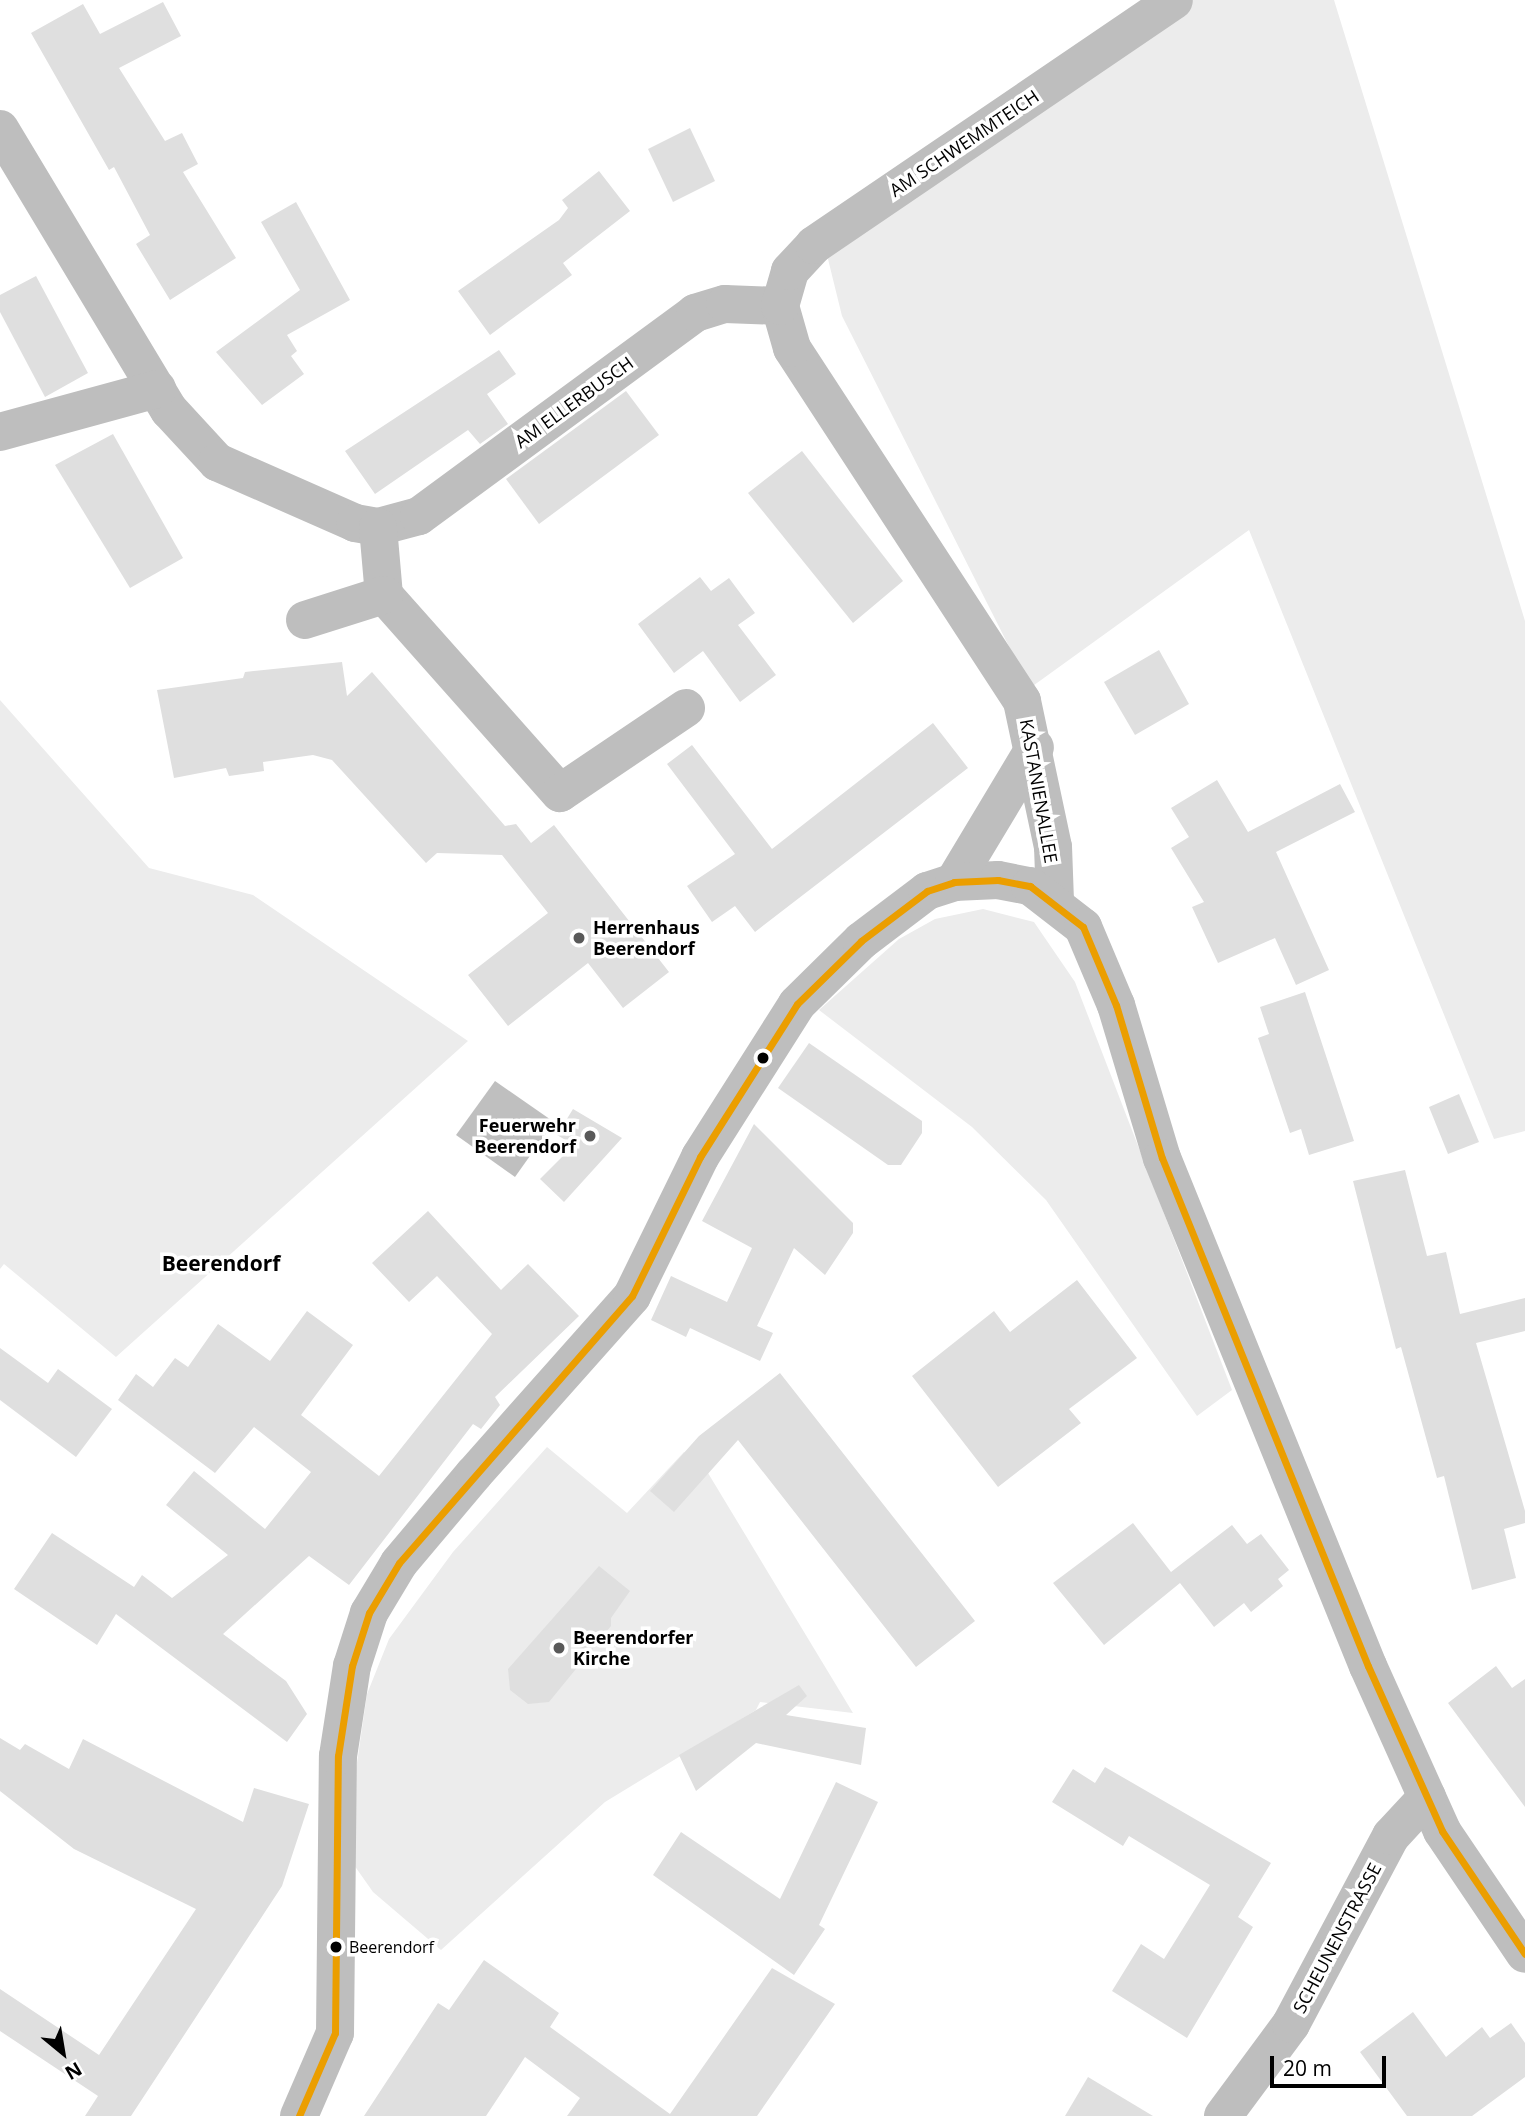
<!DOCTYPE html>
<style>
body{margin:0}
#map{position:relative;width:1525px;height:2116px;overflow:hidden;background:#fff;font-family:"Open Sans",sans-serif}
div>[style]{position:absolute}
.green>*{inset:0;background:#ececec}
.water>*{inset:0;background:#bfbfbf}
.building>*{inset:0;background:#dfdfdf}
.minor>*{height:38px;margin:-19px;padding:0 19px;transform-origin:19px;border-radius:19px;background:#bebebe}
.bus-1>*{height:7px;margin:-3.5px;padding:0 3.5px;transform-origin:3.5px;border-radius:3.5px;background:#eb9e00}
.dots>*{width:19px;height:19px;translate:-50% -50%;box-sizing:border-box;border:4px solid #fff;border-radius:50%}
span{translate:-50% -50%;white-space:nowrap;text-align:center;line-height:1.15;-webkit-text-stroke:7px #fff;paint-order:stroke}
.bus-label{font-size:16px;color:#000}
.left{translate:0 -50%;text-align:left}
.street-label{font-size:18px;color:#000}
.poi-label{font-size:18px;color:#000;font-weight:700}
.right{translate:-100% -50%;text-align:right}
.quarter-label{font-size:21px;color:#000;font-weight:700}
.north{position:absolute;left:28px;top:2018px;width:70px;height:70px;-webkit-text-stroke:5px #fff;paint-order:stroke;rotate:150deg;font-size:19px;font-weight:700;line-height:28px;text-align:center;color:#000}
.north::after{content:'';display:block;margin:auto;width:24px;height:32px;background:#000;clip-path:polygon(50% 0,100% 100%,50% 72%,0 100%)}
.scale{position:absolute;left:1270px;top:2056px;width:116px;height:32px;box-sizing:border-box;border:4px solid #000;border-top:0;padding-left:9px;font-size:21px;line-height:24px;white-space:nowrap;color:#000;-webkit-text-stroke:5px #fff;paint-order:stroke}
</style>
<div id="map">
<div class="green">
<i style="clip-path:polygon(1192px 0,1334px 0,1525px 621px,1525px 1131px,1494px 1139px,1249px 530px,1030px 688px,842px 316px,827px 255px)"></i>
<i style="clip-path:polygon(0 700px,149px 868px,253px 895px,468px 1041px,116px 1357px,4px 1264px,0 1269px)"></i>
<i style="clip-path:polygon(983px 909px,1034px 922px,1075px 982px,1232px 1390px,1197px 1416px,1046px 1200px,972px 1127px,819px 1010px,899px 939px,935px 919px)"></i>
<i style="clip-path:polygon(547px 1447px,627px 1513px,684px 1452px,708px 1473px,853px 1713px,760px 1702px,756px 1710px,605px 1802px,441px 1950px,373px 1892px,354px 1865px,350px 1811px,367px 1694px,389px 1639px,453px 1552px)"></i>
</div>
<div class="water">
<i style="clip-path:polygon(495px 1081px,554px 1122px,515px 1177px,456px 1135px)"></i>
</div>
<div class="building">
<i style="clip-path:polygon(163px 2px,181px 36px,119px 68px,165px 141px,182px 133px,198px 164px,183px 172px,236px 258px,170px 300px,136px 244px,150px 235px,114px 167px,109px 170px,31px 33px,83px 4px,100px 34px)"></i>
<i style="clip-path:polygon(690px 128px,715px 181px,673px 202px,648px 149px)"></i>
<i style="clip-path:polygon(599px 171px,630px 211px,563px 263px,572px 275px,490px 335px,458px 291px,559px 220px,568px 208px,562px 200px)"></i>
<i style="clip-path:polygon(296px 202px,350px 300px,287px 335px,297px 351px,291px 356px,304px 374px,262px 405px,216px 352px,300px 290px,261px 222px)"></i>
<i style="clip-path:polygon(36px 276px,88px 373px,45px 397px,0 312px,0 295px)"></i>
<i style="clip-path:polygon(499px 350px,516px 374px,487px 394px,508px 424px,480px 444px,468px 430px,375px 494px,345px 451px)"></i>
<i style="clip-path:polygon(626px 391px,659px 435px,539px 524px,506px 479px)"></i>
<i style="clip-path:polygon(113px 434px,183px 558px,130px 588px,55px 465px)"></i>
<i style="clip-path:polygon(802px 451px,903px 581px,853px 623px,748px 493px)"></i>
<i style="clip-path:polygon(700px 577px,711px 591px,729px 578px,755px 613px,738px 625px,776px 675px,740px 702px,703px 651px,674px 673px,638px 624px)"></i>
<i style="clip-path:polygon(1159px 650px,1189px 704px,1135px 735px,1104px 682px)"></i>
<i style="clip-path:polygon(342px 662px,347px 696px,372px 672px,505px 826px,516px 824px,531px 843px,554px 825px,669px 972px,623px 1008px,588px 963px,508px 1026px,468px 975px,548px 913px,502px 855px,437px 853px,426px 863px,332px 760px,313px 755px,263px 762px,264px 771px,229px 776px,226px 768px,174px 778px,157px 690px,243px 678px,245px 672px)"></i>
<i style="clip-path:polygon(933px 723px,968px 768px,755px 932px,735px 906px,712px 922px,687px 886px,735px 854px,667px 764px,692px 745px,772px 849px)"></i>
<i style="clip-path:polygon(1217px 780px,1248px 832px,1340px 784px,1355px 812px,1276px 852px,1329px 970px,1296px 985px,1275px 938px,1218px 963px,1192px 907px,1204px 902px,1171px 848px,1189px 837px,1171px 808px)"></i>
<i style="clip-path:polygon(1305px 992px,1354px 1141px,1309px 1155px,1301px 1129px,1290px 1133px,1258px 1038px,1269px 1034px,1260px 1007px)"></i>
<i style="clip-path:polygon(809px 1043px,922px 1121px,922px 1133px,901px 1165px,888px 1165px,778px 1088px)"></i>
<i style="clip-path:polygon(1459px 1094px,1479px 1142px,1448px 1154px,1429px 1107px)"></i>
<i style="clip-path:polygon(573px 1109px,622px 1138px,564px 1202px,540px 1179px,574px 1145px,557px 1135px)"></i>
<i style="clip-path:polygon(754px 1124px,853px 1223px,853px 1233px,825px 1275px,794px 1248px,757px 1326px,773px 1333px,760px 1361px,690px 1328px,686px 1337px,651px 1320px,671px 1276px,727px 1302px,752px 1248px,702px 1221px)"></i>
<i style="clip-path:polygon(1405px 1170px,1427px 1256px,1446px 1252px,1460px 1314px,1525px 1298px,1525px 1331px,1476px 1343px,1525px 1511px,1525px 1523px,1504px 1529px,1516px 1578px,1472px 1590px,1444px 1476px,1437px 1478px,1401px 1347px,1396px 1349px,1353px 1181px)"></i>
<i style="clip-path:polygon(428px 1211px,501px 1290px,528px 1264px,579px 1316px,495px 1397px,500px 1405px,481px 1429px,473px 1424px,349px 1585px,309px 1556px,223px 1634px,286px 1681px,307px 1714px,287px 1742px,116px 1614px,97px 1645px,14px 1589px,52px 1533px,134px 1587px,142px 1575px,172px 1598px,228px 1555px,166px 1505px,194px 1471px,265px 1529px,311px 1472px,254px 1427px,215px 1473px,118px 1400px,136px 1374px,153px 1387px,175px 1358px,188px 1367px,218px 1324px,270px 1361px,307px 1311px,353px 1345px,301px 1415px,379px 1476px,492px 1334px,437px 1276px,409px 1302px,372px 1263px)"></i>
<i style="clip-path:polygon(1077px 1280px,1137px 1358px,1069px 1409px,1081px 1423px,998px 1487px,912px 1376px,994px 1311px,1010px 1332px)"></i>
<i style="clip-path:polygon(0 1348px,48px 1383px,58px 1369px,112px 1409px,76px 1457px,0 1400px)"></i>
<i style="clip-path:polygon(780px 1373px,975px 1621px,916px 1667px,738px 1440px,674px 1512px,650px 1491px,699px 1436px)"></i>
<i style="clip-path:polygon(1133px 1523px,1171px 1572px,1232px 1525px,1247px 1544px,1261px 1534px,1289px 1570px,1278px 1579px,1283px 1586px,1251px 1612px,1244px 1603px,1214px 1627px,1180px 1583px,1104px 1645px,1053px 1583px)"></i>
<i style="clip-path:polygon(599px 1566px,630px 1591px,611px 1618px,611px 1626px,549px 1702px,528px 1704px,510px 1690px,508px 1669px)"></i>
<i style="clip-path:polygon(1496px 1666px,1512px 1688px,1525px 1679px,1525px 1807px,1448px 1703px)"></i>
<i style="clip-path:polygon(799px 1685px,807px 1696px,786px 1715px,866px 1728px,861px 1765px,756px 1743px,696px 1791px,679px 1755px)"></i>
<i style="clip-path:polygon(0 1738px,20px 1750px,25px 1744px,69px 1769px,83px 1739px,243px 1822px,254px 1788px,309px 1804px,282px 1886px,131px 2116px,85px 2116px,98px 2096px,0 2031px,0 1989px,99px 2055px,196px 1909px,74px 1849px,0 1791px)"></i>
<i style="clip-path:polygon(1105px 1767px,1271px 1863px,1238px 1917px,1253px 1927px,1187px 2038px,1112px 1991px,1141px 1944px,1164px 1959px,1210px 1885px,1129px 1836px,1123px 1846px,1052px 1802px,1073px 1769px,1095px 1783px)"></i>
<i style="clip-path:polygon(836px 1782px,878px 1802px,819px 1925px,825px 1929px,794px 1975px,653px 1875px,681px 1832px,780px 1899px)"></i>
<i style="clip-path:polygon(484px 1960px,559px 2013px,550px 2027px,670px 2114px,772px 1968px,835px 2004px,757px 2116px,567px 2116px,580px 2098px,525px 2057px,486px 2116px,364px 2116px,438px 2003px,449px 2010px)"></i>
<i style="clip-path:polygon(1413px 2012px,1446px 2057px,1482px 2027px,1490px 2038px,1511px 2023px,1525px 2043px,1525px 2077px,1472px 2116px,1407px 2116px,1360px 2052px)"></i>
<i style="clip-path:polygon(1088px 2077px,1153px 2116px,1065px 2116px)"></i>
</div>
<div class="minor">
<i style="left:0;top:129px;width:328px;rotate:59deg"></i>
<i style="left:169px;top:410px;width:71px;rotate:47.3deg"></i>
<i style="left:217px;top:462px;width:151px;rotate:23.8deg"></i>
<i style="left:355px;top:523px;width:23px;rotate:10deg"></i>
<i style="left:378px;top:527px;width:42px;rotate:-15deg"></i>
<i style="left:419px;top:516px;width:343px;rotate:-36.3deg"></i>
<i style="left:695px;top:313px;width:31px;rotate:-17deg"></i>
<i style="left:725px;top:304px;width:55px;rotate:2.1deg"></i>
<i style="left:0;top:432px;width:163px;rotate:-15.3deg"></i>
<i style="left:378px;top:527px;width:68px;rotate:85deg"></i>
<i style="left:384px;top:595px;width:265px;rotate:48.4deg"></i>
<i style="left:560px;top:793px;width:152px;rotate:-34deg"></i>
<i style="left:305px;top:620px;width:83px;rotate:-17.6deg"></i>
<i style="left:954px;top:882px;width:157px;rotate:-59deg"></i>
<i style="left:1055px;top:901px;width:54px;rotate:-92.1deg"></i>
<i style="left:1053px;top:847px;width:149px;rotate:-102deg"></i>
<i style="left:1022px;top:701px;width:421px;rotate:-123.1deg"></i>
<i style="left:792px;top:348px;width:44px;rotate:-105.9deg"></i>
<i style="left:780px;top:306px;width:36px;rotate:-74deg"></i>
<i style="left:790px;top:271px;width:35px;rotate:-47deg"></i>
<i style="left:814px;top:245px;width:435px;rotate:-34.2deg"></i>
<i style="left:299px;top:2116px;width:90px;rotate:-66.6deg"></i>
<i style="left:335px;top:2033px;width:277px;rotate:-89.4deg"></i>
<i style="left:338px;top:1756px;width:91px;rotate:-81.2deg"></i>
<i style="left:352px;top:1666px;width:56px;rotate:-72.2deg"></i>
<i style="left:369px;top:1613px;width:58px;rotate:-59deg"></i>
<i style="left:399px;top:1563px;width:116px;rotate:-49.9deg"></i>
<i style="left:474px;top:1474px;width:238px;rotate:-48.4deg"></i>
<i style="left:632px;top:1296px;width:155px;rotate:-63.9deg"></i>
<i style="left:700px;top:1157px;width:181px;rotate:-57.6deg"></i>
<i style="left:797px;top:1004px;width:90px;rotate:-44.5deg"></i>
<i style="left:861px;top:941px;width:83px;rotate:-37.1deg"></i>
<i style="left:927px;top:891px;width:28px;rotate:-18deg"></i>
<i style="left:954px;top:882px;width:44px;rotate:-2.6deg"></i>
<i style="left:998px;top:880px;width:33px;rotate:11deg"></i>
<i style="left:1030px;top:886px;width:67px;rotate:37.7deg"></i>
<i style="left:1083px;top:927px;width:85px;rotate:67.1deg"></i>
<i style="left:1116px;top:1005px;width:160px;rotate:73.3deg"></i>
<i style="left:1162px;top:1158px;width:548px;rotate:67.93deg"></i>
<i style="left:1368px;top:1666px;width:181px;rotate:65.8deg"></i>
<i style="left:1442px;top:1831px;width:148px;rotate:56deg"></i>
<i style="left:1223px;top:2116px;width:114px;rotate:-53.5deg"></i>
<i style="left:1291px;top:2024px;width:213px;rotate:-62deg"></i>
<i style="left:1391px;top:1836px;width:53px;rotate:-47.3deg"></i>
</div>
<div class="bus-1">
<i style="left:299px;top:2116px;width:90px;rotate:-66.6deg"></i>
<i style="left:335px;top:2033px;width:277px;rotate:-89.4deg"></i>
<i style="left:338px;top:1756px;width:91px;rotate:-81.2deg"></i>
<i style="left:352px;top:1666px;width:56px;rotate:-72.2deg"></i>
<i style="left:369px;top:1613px;width:58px;rotate:-59deg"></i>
<i style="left:399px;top:1563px;width:354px;rotate:-48.9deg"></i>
<i style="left:632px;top:1296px;width:155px;rotate:-63.9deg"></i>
<i style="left:700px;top:1157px;width:181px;rotate:-57.6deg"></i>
<i style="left:797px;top:1004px;width:90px;rotate:-44.5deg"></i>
<i style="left:861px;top:941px;width:83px;rotate:-37.1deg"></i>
<i style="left:927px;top:891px;width:28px;rotate:-18deg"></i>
<i style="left:954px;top:882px;width:44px;rotate:-2.6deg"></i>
<i style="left:998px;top:880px;width:33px;rotate:11deg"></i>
<i style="left:1030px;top:886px;width:67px;rotate:37.7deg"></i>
<i style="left:1083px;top:927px;width:85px;rotate:67.1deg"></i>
<i style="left:1116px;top:1005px;width:160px;rotate:73.3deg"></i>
<i style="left:1162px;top:1158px;width:548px;rotate:67.93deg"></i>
<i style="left:1368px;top:1666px;width:181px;rotate:65.8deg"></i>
<i style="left:1442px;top:1831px;width:148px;rotate:56deg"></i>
</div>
<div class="dots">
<i style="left:579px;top:938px;background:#595959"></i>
<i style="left:763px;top:1058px;background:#000"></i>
<i style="left:590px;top:1136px;background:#595959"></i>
<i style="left:559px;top:1648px;background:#595959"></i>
<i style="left:336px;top:1947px;background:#000"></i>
</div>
<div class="bus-label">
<span class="left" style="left:349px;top:1947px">Beerendorf</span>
</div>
<div class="street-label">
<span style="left:964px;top:143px;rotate:-34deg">AM SCHWEMMTEICH</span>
<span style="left:574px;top:402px;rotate:-36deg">AM ELLERBUSCH</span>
<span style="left:1039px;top:791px;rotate:80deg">KASTANIENALLEE</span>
<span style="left:1337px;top:1938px;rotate:-62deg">SCHEUNENSTRASSE</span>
</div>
<div class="poi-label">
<span class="left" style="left:593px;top:938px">Herrenhaus<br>Beerendorf</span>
<span class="right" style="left:576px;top:1136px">Feuerwehr<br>Beerendorf</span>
<span class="left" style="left:573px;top:1648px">Beerendorfer<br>Kirche</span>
</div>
<div class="quarter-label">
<span style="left:221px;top:1263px">Beerendorf</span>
</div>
<div class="north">N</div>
<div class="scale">20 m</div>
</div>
